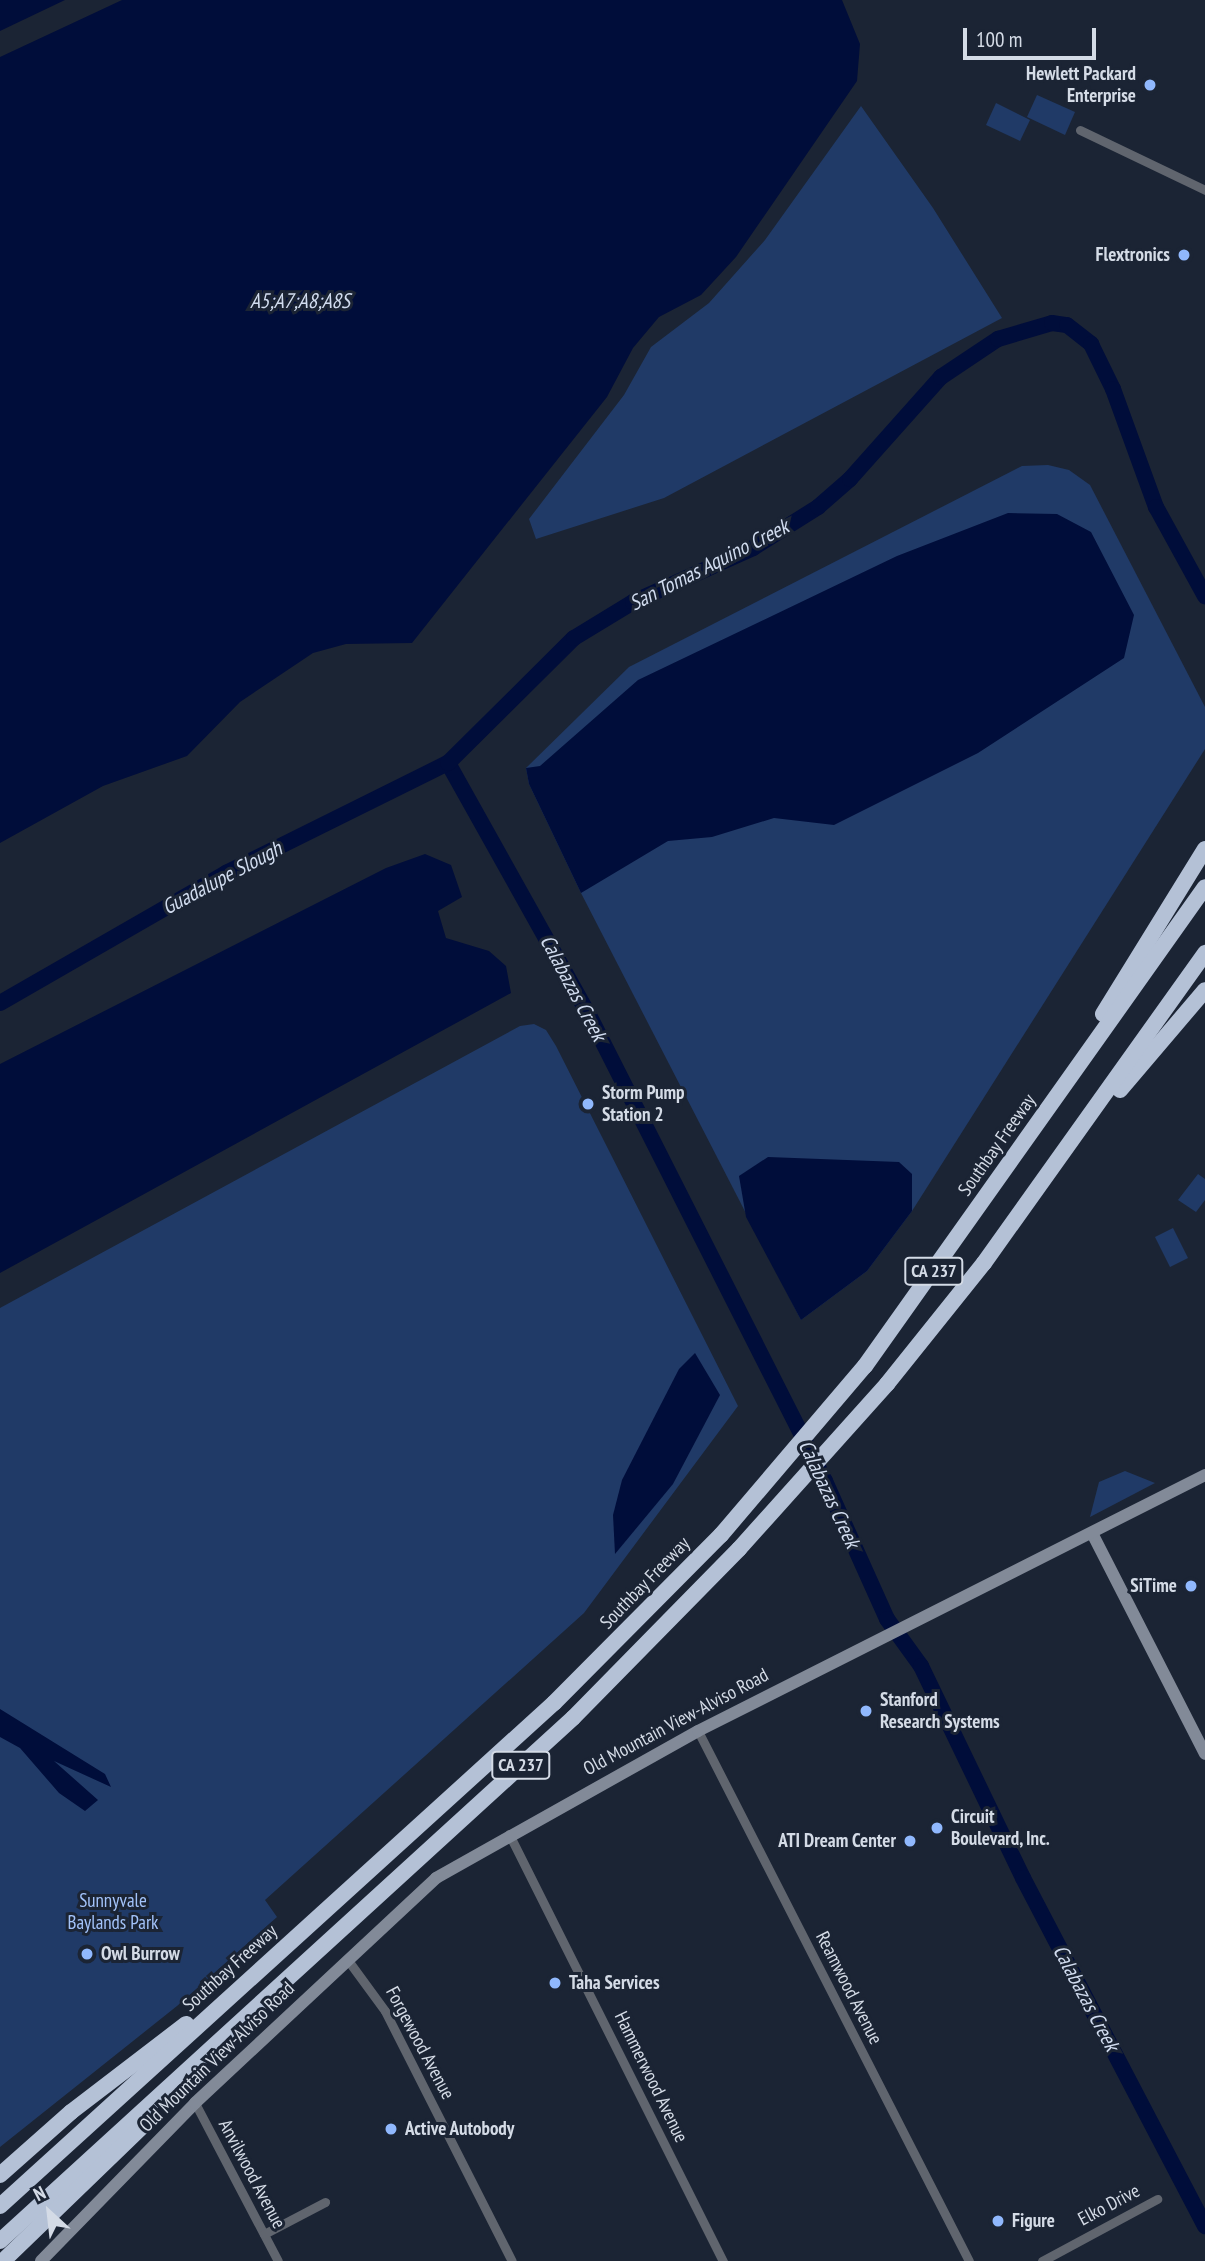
<!DOCTYPE html>
<style>
body{margin:0}
#map{position:relative;width:1205px;height:2261px;overflow:hidden;background:#1b2434;font-family:"PT Sans Narrow",sans-serif}
div>[style]{position:absolute}
.green>*{inset:0;background:#203a67}
.water>*{inset:0;background:#000d3a}
.river>*{height:16px;margin:-8px;padding:0 8px;transform-origin:8px;border-radius:8px;background:#000d3a}
.street>*{height:9px;margin:-4.5px;padding:0 4.5px;transform-origin:4.5px;border-radius:4.5px;background:#60656e}
.secondary>*{height:12px;margin:-6px;padding:0 6px;transform-origin:6px;border-radius:6px;background:#828a98}
.highway>*{height:16px;margin:-8px;padding:0 8px;transform-origin:8px;border-radius:8px;background:#b4c1d6}
.dots>*{width:19px;height:19px;translate:-50% -50%;box-sizing:border-box;border:4px solid #1b2434;border-radius:50%}
span{translate:-50% -50%;white-space:nowrap;text-align:center;line-height:1.15;-webkit-text-stroke:6px #1b2434;paint-order:stroke}
.shield-label span{padding:2px 5px;background:#1b2434;border:2px solid;border-radius:5px;-webkit-text-stroke-width:0}
.shield-label{font-size:18px;color:#d4dbe6;font-weight:700}
.poi-label{font-size:19px;color:#d4dbe6;font-weight:700}
.right{translate:-100% -50%;text-align:right}
.left{translate:0 -50%;text-align:left}
.street-label{font-size:19px;color:#d4dbe6}
.park-label{font-size:19px;color:#a3c3fa}
.water-label{font-size:21px;color:#d1dcef;font-style:italic}
.north{position:absolute;left:14px;top:2177px;width:70px;height:70px;-webkit-text-stroke:5px #1b2434;paint-order:stroke;rotate:333deg;font-size:19px;font-weight:700;line-height:28px;text-align:center;color:#d4dbe6}
.north::after{content:'';display:block;margin:auto;width:24px;height:32px;background:#d4dbe6;clip-path:polygon(50% 0,100% 100%,50% 72%,0 100%)}
.scale{position:absolute;left:963px;top:28px;width:133px;height:32px;box-sizing:border-box;border:4px solid #d4dbe6;border-top:0;padding-left:9px;font-size:21px;line-height:24px;white-space:nowrap;color:#d4dbe6;-webkit-text-stroke:5px #1b2434;paint-order:stroke}
</style>
<div id="map">
<div class="green">
<i style="clip-path:polygon(1037px 95px,1075px 112px,1065px 135px,1027px 117px)"></i>
<i style="clip-path:polygon(996px 103px,1030px 120px,1020px 141px,986px 125px)"></i>
<i style="clip-path:polygon(861px 106px,933px 208px,1002px 318px,664px 498px,536px 539px,529px 519px,624px 395px,651px 347px,709px 303px,765px 240px)"></i>
<i style="clip-path:polygon(1048px 465px,1069px 470px,1090px 485px,1205px 707px,1205px 749px,912px 1211px,867px 1271px,801px 1320px,581px 893px,529px 784px,526px 768px,629px 667px,1022px 466px)"></i>
<i style="clip-path:polygon(534px 1024px,546px 1030px,556px 1046px,738px 1406px,584px 1613px,265px 1900px,277px 1917px,177px 2006px,0 2147px,0 1308px,520px 1026px)"></i>
<i style="clip-path:polygon(1198px 1174px,1205px 1179px,1205px 1200px,1196px 1212px,1178px 1200px)"></i>
<i style="clip-path:polygon(1173px 1228px,1188px 1258px,1170px 1267px,1155px 1237px)"></i>
<i style="clip-path:polygon(1125px 1471px,1155px 1483px,1090px 1517px,1099px 1482px)"></i>
</div>
<div class="water">
<i style="clip-path:polygon(0 0,65px 0,0 31px)"></i>
<i style="clip-path:polygon(122px 0,842px 0,860px 44px,857px 81px,736px 257px,701px 295px,659px 317px,633px 348px,607px 397px,412px 643px,346px 644px,313px 653px,240px 702px,187px 756px,103px 786px,0 843px,0 57px)"></i>
<i style="clip-path:polygon(1008px 513px,1057px 514px,1091px 532px,1134px 615px,1124px 658px,978px 753px,834px 825px,774px 818px,712px 837px,668px 841px,581px 893px,529px 784px,526px 768px,540px 766px,638px 680px,897px 556px)"></i>
<i style="clip-path:polygon(425px 854px,451px 865px,462px 897px,438px 911px,446px 938px,489px 951px,506px 966px,511px 993px,0 1273px,0 1064px,386px 868px)"></i>
<i style="clip-path:polygon(768px 1157px,899px 1162px,912px 1174px,912px 1211px,867px 1271px,801px 1320px,746px 1217px,739px 1176px)"></i>
<i style="clip-path:polygon(695px 1353px,720px 1395px,673px 1484px,615px 1554px,613px 1515px,622px 1480px,679px 1369px)"></i>
<i style="clip-path:polygon(0 1709px,105px 1774px,111px 1787px,54px 1761px,98px 1800px,85px 1811px,59px 1793px,20px 1748px,0 1737px)"></i>
</div>
<div class="river">
<i style="left:448px;top:763px;width:289px;rotate:60.8deg"></i>
<i style="left:589px;top:1015px;width:522px;rotate:63.14deg"></i>
<i style="left:825px;top:1481px;width:151px;rotate:65.8deg"></i>
<i style="left:887px;top:1619px;width:58px;rotate:54.1deg"></i>
<i style="left:921px;top:1666px;width:235px;rotate:64.3deg"></i>
<i style="left:1023px;top:1878px;width:393px;rotate:62.4deg"></i>
<i style="left:0;top:1003px;width:261px;rotate:-29.9deg"></i>
<i style="left:226px;top:873px;width:248px;rotate:-26.4deg"></i>
<i style="left:448px;top:763px;width:177px;rotate:-44.8deg"></i>
<i style="left:574px;top:638px;width:69px;rotate:-31.4deg"></i>
<i style="left:633px;top:602px;width:132px;rotate:-24.2deg"></i>
<i style="left:753px;top:548px;width:77px;rotate:-32.2deg"></i>
<i style="left:818px;top:507px;width:43px;rotate:-41.2deg"></i>
<i style="left:850px;top:479px;width:137px;rotate:-48.3deg"></i>
<i style="left:941px;top:377px;width:69px;rotate:-33.7deg"></i>
<i style="left:998px;top:339px;width:56px;rotate:-16.5deg"></i>
<i style="left:1052px;top:323px;width:15px;rotate:8deg"></i>
<i style="left:1067px;top:325px;width:31px;rotate:38deg"></i>
<i style="left:1091px;top:344px;width:50px;rotate:63.9deg"></i>
<i style="left:1113px;top:389px;width:126px;rotate:70deg"></i>
<i style="left:1156px;top:507px;width:102px;rotate:61.2deg"></i>
</div>
<div class="street">
<i style="left:1080px;top:130px;width:139px;rotate:25.6deg"></i>
<i style="left:698px;top:1731px;width:595px;rotate:62.92deg"></i>
<i style="left:509px;top:1834px;width:478px;rotate:63.4deg"></i>
<i style="left:347px;top:1959px;width:64px;rotate:53.8deg"></i>
<i style="left:385px;top:2011px;width:280px;rotate:63.1deg"></i>
<i style="left:195px;top:2103px;width:178px;rotate:62.3deg"></i>
<i style="left:264px;top:2234px;width:69px;rotate:-27.7deg"></i>
<i style="left:1042px;top:2261px;width:131px;rotate:-28.3deg"></i>
</div>
<div class="secondary">
<i style="left:1092px;top:1533px;width:248px;rotate:62.9deg"></i>
<i style="left:41px;top:2261px;width:221px;rotate:-45.7deg"></i>
<i style="left:195px;top:2103px;width:330px;rotate:-43deg"></i>
<i style="left:436px;top:1878px;width:300px;rotate:-29.3deg"></i>
<i style="left:698px;top:1731px;width:568px;rotate:-26.79deg"></i>
</div>
<div class="highway">
<i style="left:1103px;top:1014px;width:194px;rotate:-58.3deg"></i>
<i style="left:1120px;top:1090px;width:131px;rotate:-49.6deg"></i>
<i style="left:0;top:2175px;width:95px;rotate:-41.6deg"></i>
<i style="left:71px;top:2112px;width:145px;rotate:-37.4deg"></i>
<i style="left:0;top:2206px;width:748px;rotate:-42.24deg"></i>
<i style="left:554px;top:1703px;width:237px;rotate:-45.2deg"></i>
<i style="left:721px;top:1535px;width:222px;rotate:-49.6deg"></i>
<i style="left:865px;top:1366px;width:587px;rotate:-54.63deg"></i>
<i style="left:0;top:2241px;width:776px;rotate:-42.39deg"></i>
<i style="left:573px;top:1718px;width:237px;rotate:-45.5deg"></i>
<i style="left:739px;top:1549px;width:222px;rotate:-48.1deg"></i>
<i style="left:887px;top:1384px;width:155px;rotate:-51.3deg"></i>
<i style="left:984px;top:1263px;width:381px;rotate:-54.5deg"></i>
<i style="left:3px;top:2261px;width:203px;rotate:-44deg"></i>
</div>
<div class="dots">
<i style="left:1150px;top:85px;background:#90b8fd"></i>
<i style="left:1184px;top:255px;background:#90b8fd"></i>
<i style="left:588px;top:1104px;background:#90b8fd"></i>
<i style="left:1191px;top:1586px;background:#90b8fd"></i>
<i style="left:866px;top:1711px;background:#90b8fd"></i>
<i style="left:937px;top:1828px;background:#90b8fd"></i>
<i style="left:910px;top:1841px;background:#90b8fd"></i>
<i style="left:87px;top:1954px;background:#90b8fd"></i>
<i style="left:555px;top:1983px;background:#90b8fd"></i>
<i style="left:391px;top:2129px;background:#90b8fd"></i>
<i style="left:998px;top:2221px;background:#90b8fd"></i>
</div>
<div class="shield-label">
<span style="left:934px;top:1271px">CA 237</span>
<span style="left:521px;top:1765px">CA 237</span>
</div>
<div class="poi-label">
<span class="right" style="left:1136px;top:85px">Hewlett Packard<br>Enterprise</span>
<span class="right" style="left:1170px;top:255px">Flextronics</span>
<span class="left" style="left:602px;top:1104px">Storm Pump<br>Station 2</span>
<span class="right" style="left:1177px;top:1586px">SiTime</span>
<span class="left" style="left:880px;top:1711px">Stanford<br>Research Systems</span>
<span class="left" style="left:951px;top:1828px">Circuit<br>Boulevard, Inc.</span>
<span class="right" style="left:896px;top:1841px">ATI Dream Center</span>
<span class="left" style="left:101px;top:1954px">Owl Burrow</span>
<span class="left" style="left:569px;top:1983px">Taha Services</span>
<span class="left" style="left:405px;top:2129px">Active Autobody</span>
<span class="left" style="left:1012px;top:2221px">Figure</span>
</div>
<div class="street-label">
<span style="left:997px;top:1145px;rotate:-55deg">Southbay Freeway</span>
<span style="left:645px;top:1583px;rotate:-46deg">Southbay Freeway</span>
<span style="left:676px;top:1722px;rotate:-28deg">Old Mountain View-Alviso Road</span>
<span style="left:230px;top:1968px;rotate:-42deg">Southbay Freeway</span>
<span style="left:849px;top:1988px;rotate:63deg">Reamwood Avenue</span>
<span style="left:420px;top:2043px;rotate:62deg">Forgewood Avenue</span>
<span style="left:217px;top:2057px;rotate:-44deg">Old Mountain View-Alviso Road</span>
<span style="left:651px;top:2077px;rotate:64deg">Hammerwood Avenue</span>
<span style="left:252px;top:2174px;rotate:62deg">Anvilwood Avenue</span>
<span style="left:1109px;top:2205px;rotate:-28deg">Elko Drive</span>
</div>
<div class="park-label">
<span style="left:113px;top:1912px">Sunnyvale<br>Baylands Park</span>
</div>
<div class="water-label">
<span style="left:300px;top:301px">A5;A7;A8;A8S</span>
<span style="left:709px;top:565px;rotate:-27deg">San Tomas Aquino Creek</span>
<span style="left:222px;top:878px;rotate:-28deg">Guadalupe Slough</span>
<span style="left:573px;top:988px;rotate:62deg">Calabazas Creek</span>
<span style="left:829px;top:1494px;rotate:65deg">Calabazas Creek</span>
<span style="left:1086px;top:1998px;rotate:62deg">Calabazas Creek</span>
</div>
<div class="north">N</div>
<div class="scale">100 m</div>
</div>
